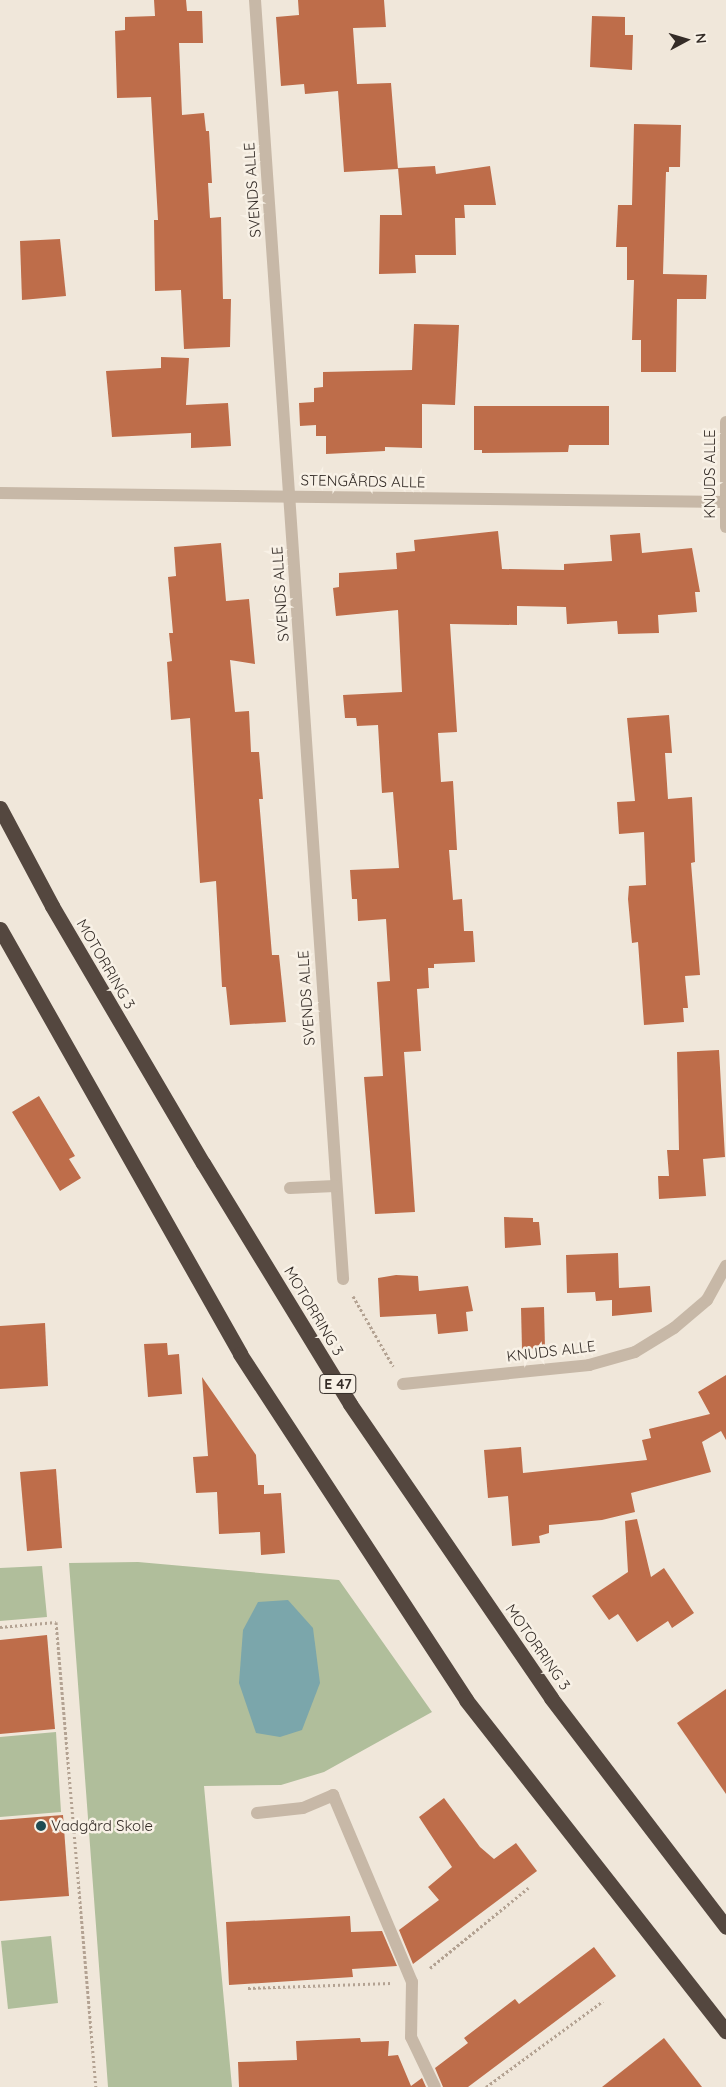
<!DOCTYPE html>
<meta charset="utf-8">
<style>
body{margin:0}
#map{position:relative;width:726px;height:2087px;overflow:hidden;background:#f0e7da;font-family:Quicksand,sans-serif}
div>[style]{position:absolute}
.green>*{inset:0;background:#b0be9b}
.water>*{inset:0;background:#7ba6ab}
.building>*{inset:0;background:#be6d4a}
.path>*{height:3px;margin-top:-1.5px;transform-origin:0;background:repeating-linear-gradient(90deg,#b3a292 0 2.5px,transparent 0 5px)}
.service>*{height:12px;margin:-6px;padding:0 6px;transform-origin:6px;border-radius:6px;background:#c7b8a7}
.minor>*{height:12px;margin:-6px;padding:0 6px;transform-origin:6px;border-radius:6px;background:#c7b8a7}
.tertiary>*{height:12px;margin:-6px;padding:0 6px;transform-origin:6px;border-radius:6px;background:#c7b8a7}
.motorway>*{height:15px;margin:-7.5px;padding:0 7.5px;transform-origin:7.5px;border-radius:7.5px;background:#54473f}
.dots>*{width:14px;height:14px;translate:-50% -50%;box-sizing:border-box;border:2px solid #f8f1e6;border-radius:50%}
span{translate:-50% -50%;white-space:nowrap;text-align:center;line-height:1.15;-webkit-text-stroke:5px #f8f1e6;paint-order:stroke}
.shield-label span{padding:1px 4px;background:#f8f1e6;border:1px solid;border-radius:4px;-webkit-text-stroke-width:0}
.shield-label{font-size:14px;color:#342c27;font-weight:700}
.street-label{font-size:15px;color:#342c27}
.poi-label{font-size:15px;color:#342c27}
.left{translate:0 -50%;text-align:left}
.north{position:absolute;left:661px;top:15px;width:50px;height:50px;-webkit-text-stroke:4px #f8f1e6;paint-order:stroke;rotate:84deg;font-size:14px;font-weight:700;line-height:20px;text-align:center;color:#342c27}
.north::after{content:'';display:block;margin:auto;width:18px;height:22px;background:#342c27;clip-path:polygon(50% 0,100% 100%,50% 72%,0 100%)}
</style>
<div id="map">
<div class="green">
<i style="clip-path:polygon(138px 1562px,339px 1580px,432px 1712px,324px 1772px,281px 1785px,204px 1786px,232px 2087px,108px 2087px,69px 1563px)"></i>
<i style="clip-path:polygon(42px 1566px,47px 1617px,0 1621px,0 1568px)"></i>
<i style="clip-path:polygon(56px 1732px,61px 1812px,0 1817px,0 1737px)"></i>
<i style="clip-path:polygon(51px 1936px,58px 2003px,8px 2009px,1px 1941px)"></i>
</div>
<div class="water">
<i style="clip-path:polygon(288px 1600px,313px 1628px,320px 1683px,302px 1730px,280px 1737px,256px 1733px,239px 1683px,243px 1630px,258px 1602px)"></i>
</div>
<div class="building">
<i style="clip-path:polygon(154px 0,186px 0,187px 11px,202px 11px,203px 43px,179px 43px,182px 115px,204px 113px,206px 131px,209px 131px,212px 183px,208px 183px,210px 218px,221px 217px,223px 299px,231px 299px,230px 347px,184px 349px,181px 290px,155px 291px,154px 220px,158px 220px,151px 97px,117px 98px,115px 31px,125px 30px,125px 17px,155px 16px)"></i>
<i style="clip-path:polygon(298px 0,384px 0,386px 27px,353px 28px,357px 84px,391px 83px,398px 169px,344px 172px,338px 91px,305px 94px,304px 84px,281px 86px,276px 17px,299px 15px)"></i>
<i style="clip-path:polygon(592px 16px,625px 17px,625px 35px,633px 35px,632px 70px,590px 67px)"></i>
<i style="clip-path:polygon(634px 124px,681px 125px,680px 167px,669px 167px,669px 172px,666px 172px,663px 274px,707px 275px,706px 299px,677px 299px,676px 372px,641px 372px,641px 340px,632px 340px,634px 280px,627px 280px,627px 247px,616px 247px,618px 205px,632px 205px)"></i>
<i style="clip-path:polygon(435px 166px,436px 174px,490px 166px,496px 205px,464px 205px,465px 218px,455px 218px,456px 255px,415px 255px,416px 273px,379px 274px,380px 215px,402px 215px,398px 168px)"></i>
<i style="clip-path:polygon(60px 239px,66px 296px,22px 300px,20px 241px)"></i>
<i style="clip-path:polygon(414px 324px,459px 325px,455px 405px,422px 404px,422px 448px,385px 447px,385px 451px,326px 454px,326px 436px,316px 436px,316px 425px,300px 426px,299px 403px,314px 402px,314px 388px,323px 387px,323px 372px,412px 370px)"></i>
<i style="clip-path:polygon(161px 357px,189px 358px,186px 405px,228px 403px,231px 446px,191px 448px,191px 433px,112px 437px,106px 371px,161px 368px)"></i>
<i style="clip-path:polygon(474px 406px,609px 406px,609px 445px,569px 445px,568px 452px,482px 453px,482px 450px,474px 450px)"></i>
<i style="clip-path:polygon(498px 531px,502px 569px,564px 570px,564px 564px,612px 561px,610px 535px,640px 533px,642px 553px,692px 548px,700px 592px,695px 592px,697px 612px,658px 615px,659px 633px,618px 634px,617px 621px,567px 624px,566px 607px,517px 606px,517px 625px,450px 624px,457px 732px,438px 733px,441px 782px,453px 781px,457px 850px,449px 850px,453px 900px,462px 899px,464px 931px,473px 931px,475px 962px,434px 964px,434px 968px,428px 968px,429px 988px,417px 989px,421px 1051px,404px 1052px,415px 1212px,375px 1214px,364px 1077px,383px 1076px,377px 982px,390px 981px,386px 919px,358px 921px,357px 899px,352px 899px,350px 870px,399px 868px,393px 792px,382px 793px,378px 725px,357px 726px,356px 718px,345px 718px,343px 695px,402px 692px,398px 610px,336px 616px,333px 588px,339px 587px,339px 573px,397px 569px,396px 553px,415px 551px,414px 540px)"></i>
<i style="clip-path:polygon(221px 543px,226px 601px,249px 599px,255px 664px,230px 660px,235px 712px,249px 711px,251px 752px,259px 752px,263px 799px,259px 799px,272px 955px,279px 955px,286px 1022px,230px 1025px,226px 987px,222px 987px,216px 881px,200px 883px,190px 718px,171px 720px,167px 662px,172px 661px,169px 633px,173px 633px,168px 577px,176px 576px,174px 547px)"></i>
<i style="clip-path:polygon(669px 715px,672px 753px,665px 753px,668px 799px,692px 797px,695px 862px,691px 863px,700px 975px,685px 976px,688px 1008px,683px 1008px,684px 1022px,644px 1025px,638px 942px,632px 943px,628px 899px,629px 886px,646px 885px,644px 832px,619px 834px,617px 802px,635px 801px,627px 718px)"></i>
<i style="clip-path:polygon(719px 1050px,725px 1157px,703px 1159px,706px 1196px,659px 1199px,658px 1176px,669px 1176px,667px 1150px,679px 1150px,677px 1052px)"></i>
<i style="clip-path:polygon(39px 1096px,75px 1156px,69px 1159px,81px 1178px,60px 1191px,12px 1112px)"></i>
<i style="clip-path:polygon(504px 1217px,533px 1218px,533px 1222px,539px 1222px,541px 1245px,505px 1248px)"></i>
<i style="clip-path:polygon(618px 1253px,619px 1288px,650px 1286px,652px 1312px,612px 1316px,612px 1300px,596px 1301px,595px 1292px,567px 1293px,566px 1255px)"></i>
<i style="clip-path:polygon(396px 1275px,418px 1276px,419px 1291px,468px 1286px,473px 1311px,466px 1312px,468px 1331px,438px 1334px,436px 1314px,380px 1317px,378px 1278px)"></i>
<i style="clip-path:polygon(544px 1307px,545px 1348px,522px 1349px,521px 1308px)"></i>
<i style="clip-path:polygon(45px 1323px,48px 1386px,0 1389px,0 1326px)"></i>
<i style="clip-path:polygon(167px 1343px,168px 1355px,179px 1354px,182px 1394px,148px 1397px,144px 1344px)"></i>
<i style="clip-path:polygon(726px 1375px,726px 1440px,721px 1431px,702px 1442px,711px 1472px,631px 1493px,635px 1512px,602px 1520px,549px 1525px,549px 1533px,539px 1536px,540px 1543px,512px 1546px,508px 1496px,488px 1498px,484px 1450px,521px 1447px,523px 1473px,647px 1460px,642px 1440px,651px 1438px,649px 1429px,710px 1414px,698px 1392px)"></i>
<i style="clip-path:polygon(202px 1377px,256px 1455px,258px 1485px,264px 1485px,264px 1494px,281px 1493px,285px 1553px,261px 1555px,260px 1532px,219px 1534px,217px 1492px,196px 1493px,193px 1457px,208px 1456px)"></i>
<i style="clip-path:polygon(56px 1469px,62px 1548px,27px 1551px,20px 1472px)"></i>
<i style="clip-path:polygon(637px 1519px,651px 1577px,664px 1568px,694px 1613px,672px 1628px,668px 1621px,637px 1642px,618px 1614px,609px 1620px,592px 1596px,628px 1572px,625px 1521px)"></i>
<i style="clip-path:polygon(47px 1635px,55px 1729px,0 1734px,0 1640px)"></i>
<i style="clip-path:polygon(726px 1689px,726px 1794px,677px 1723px)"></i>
<i style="clip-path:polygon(444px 1798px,480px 1847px,494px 1859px,516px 1843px,537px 1871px,413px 1964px,399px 1930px,439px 1900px,428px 1887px,452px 1867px,419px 1817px)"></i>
<i style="clip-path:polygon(63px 1815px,69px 1896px,0 1901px,0 1820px)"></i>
<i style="clip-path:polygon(350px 1916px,351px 1932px,382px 1931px,397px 1966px,352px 1969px,353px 1977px,229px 1985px,226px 1922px)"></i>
<i style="clip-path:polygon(594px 1947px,616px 1976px,468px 2087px,443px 2087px,435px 2068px,468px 2043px,464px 2038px,515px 1999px,519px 2004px)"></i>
<i style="clip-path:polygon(360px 2038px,361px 2042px,389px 2041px,388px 2056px,398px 2055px,411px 2086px,422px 2078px,426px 2087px,239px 2087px,238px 2062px,297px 2060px,296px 2041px)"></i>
<i style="clip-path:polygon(664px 2038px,702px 2087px,602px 2087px)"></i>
</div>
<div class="path">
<i style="left:353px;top:1296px;width:81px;rotate:60.3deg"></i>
<i style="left:0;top:1627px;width:56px;rotate:-5.1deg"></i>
<i style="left:56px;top:1622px;width:467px;rotate:85.1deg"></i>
<i style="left:430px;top:1968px;width:127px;rotate:-39.2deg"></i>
<i style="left:248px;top:1988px;width:143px;rotate:-2deg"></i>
<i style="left:486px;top:2087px;width:145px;rotate:-36.3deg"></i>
</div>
<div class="service">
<i style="left:257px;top:1813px;width:46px;rotate:-6.2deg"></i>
<i style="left:303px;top:1808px;width:33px;rotate:-23deg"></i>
<i style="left:333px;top:1795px;width:203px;rotate:67.1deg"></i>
</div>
<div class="minor">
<i style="left:255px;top:0;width:1282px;rotate:86.06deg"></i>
<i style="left:726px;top:422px;width:105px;rotate:90deg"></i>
<i style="left:290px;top:1188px;width:45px;rotate:-2.5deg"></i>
<i style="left:403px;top:1384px;width:187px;rotate:-5.8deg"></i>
<i style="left:589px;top:1365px;width:48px;rotate:-15.8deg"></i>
<i style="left:635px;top:1352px;width:46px;rotate:-31.6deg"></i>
<i style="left:674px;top:1328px;width:43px;rotate:-40.3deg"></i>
<i style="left:707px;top:1300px;width:39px;rotate:-61deg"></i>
<i style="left:412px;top:1982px;width:55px;rotate:91deg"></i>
<i style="left:411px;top:2037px;width:55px;rotate:64.4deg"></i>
</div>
<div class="tertiary">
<i style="left:0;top:493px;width:726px;rotate:0.71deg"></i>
</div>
<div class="motorway">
<i style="left:0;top:808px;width:111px;rotate:62deg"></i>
<i style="left:52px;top:906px;width:298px;rotate:59.6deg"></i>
<i style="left:203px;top:1163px;width:282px;rotate:58.6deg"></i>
<i style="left:350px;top:1404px;width:356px;rotate:55.6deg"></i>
<i style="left:551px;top:1698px;width:288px;rotate:52.6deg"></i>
<i style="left:0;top:929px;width:488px;rotate:60.5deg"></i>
<i style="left:240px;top:1354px;width:413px;rotate:56.8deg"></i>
<i style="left:466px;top:1700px;width:421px;rotate:51.9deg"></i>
</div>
<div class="dots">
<i style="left:41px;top:1826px;background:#1f4c53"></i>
</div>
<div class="shield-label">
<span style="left:338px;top:1384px">E 47</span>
</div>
<div class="street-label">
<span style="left:252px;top:190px;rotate:-94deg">SVENDS ALLE</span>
<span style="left:710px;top:474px;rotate:-90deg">KNUDS ALLE</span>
<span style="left:363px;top:481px;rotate:1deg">STENGÅRDS ALLE</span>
<span style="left:280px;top:594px;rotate:-94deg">SVENDS ALLE</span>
<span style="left:106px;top:964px;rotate:60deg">MOTORRING 3</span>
<span style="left:306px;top:998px;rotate:-94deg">SVENDS ALLE</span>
<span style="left:314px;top:1311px;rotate:59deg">MOTORRING 3</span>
<span style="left:551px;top:1351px;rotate:-7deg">KNUDS ALLE</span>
<span style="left:538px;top:1647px;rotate:55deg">MOTORRING 3</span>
</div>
<div class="poi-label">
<span class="left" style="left:51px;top:1826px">Vadgård Skole</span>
</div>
<div class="north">N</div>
</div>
